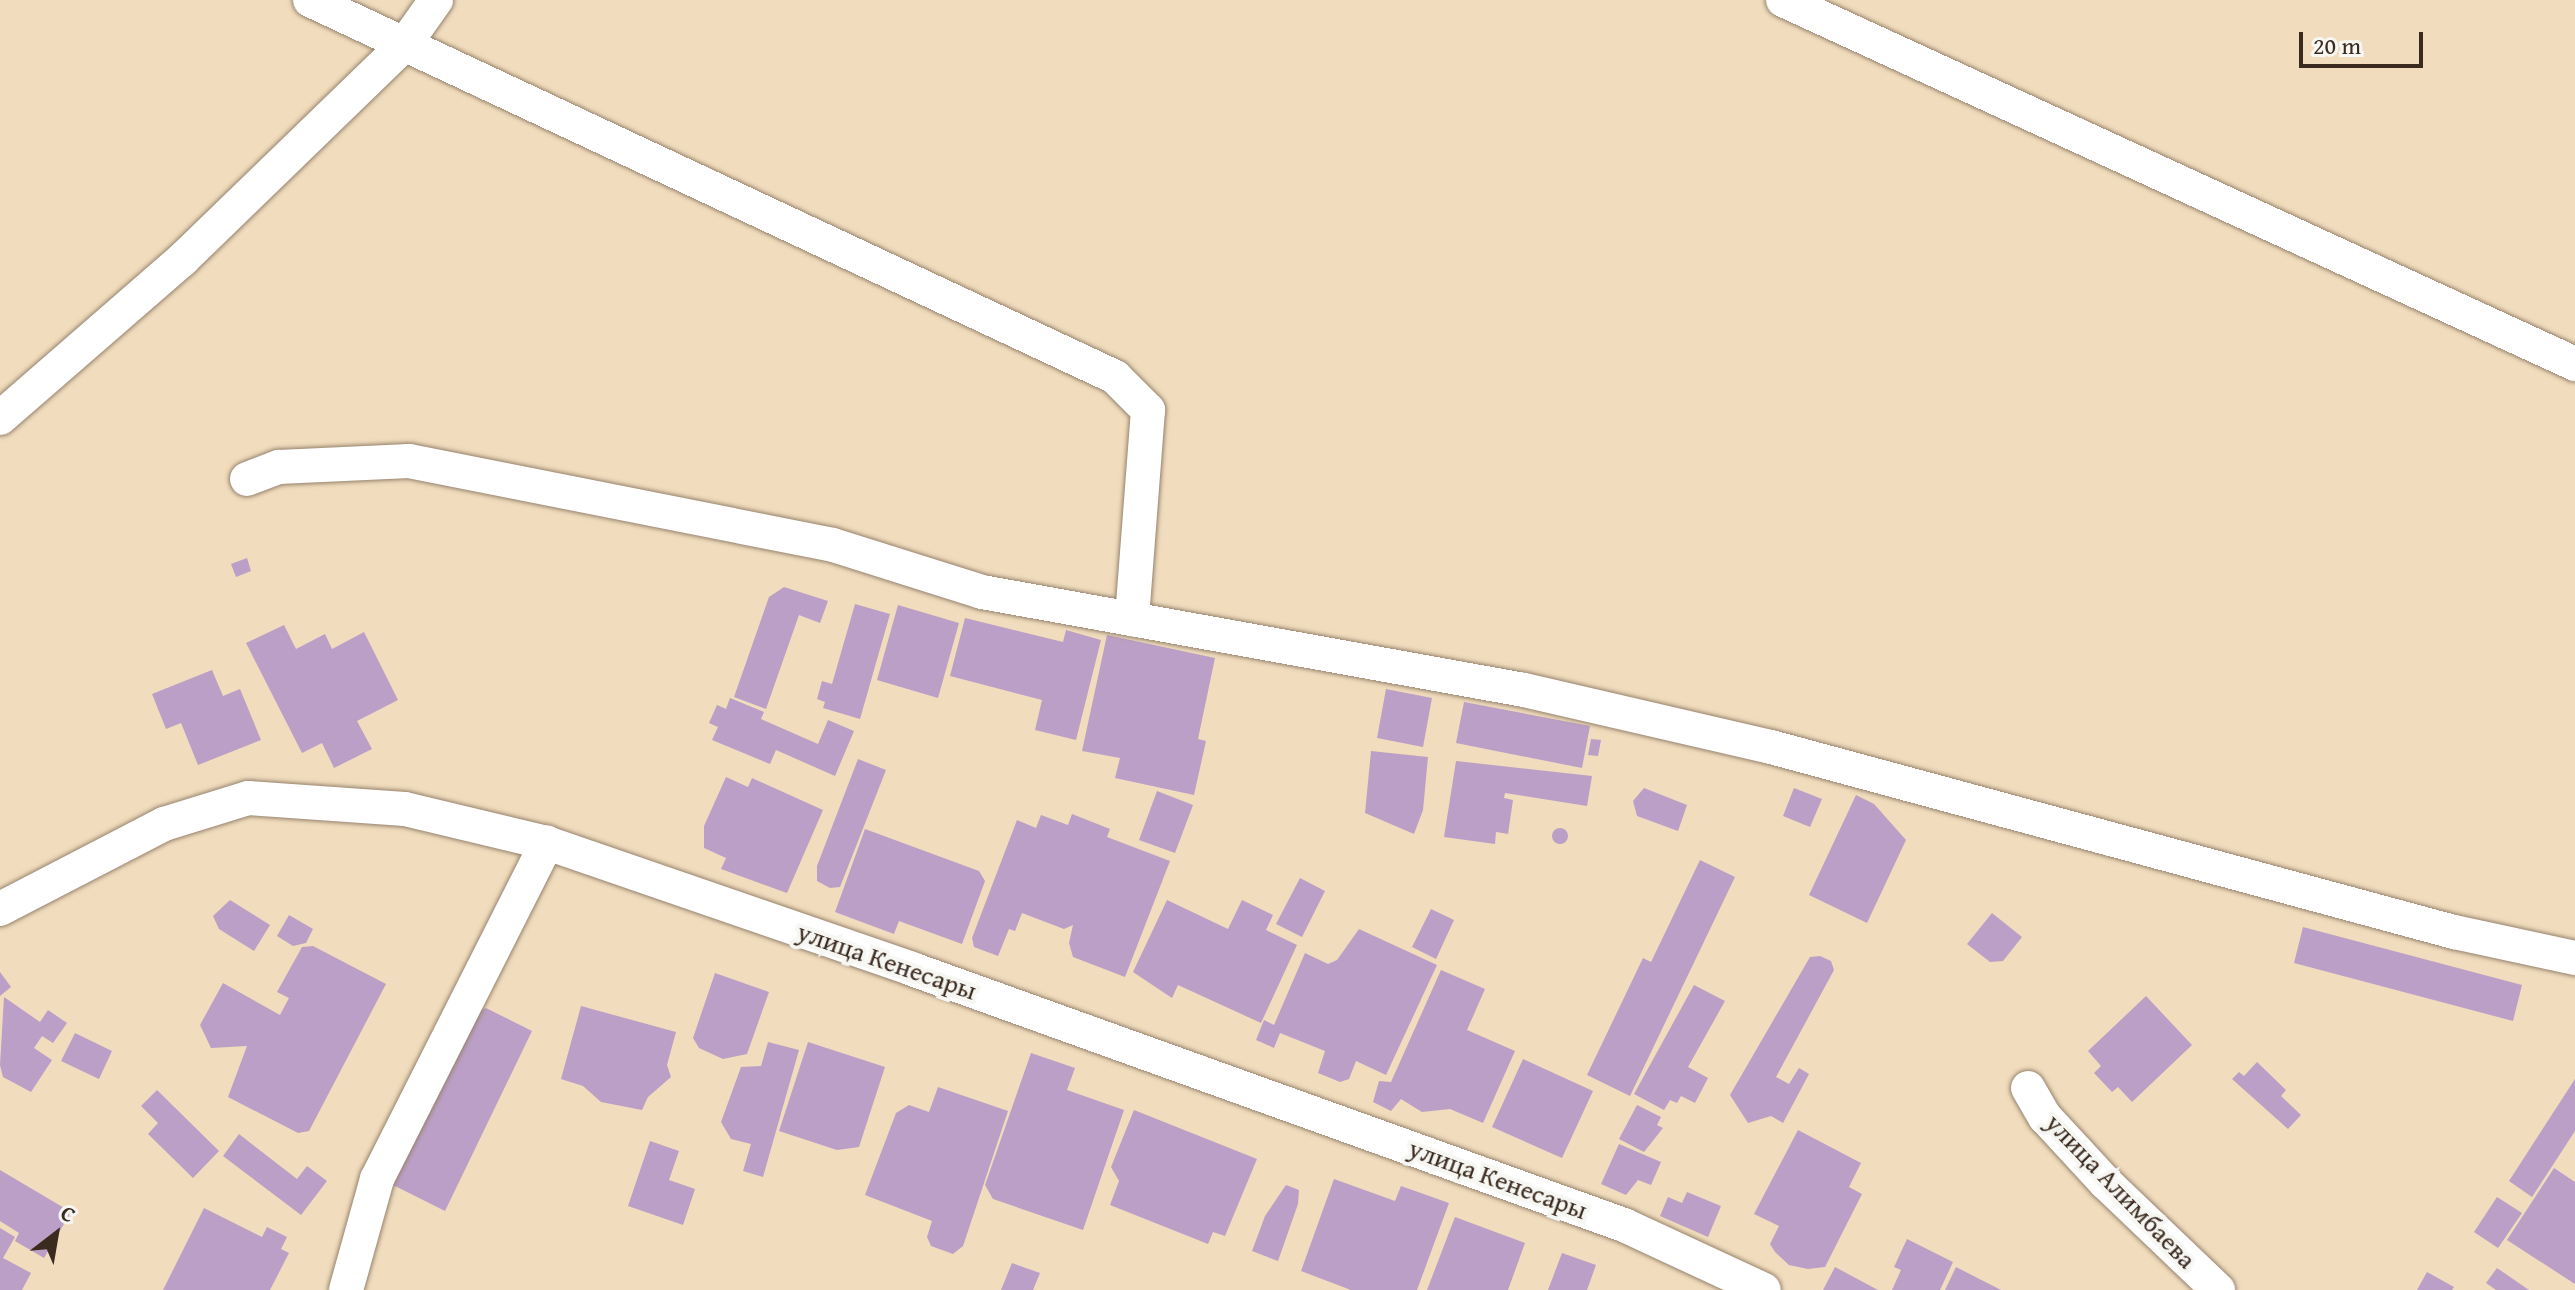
<!DOCTYPE html>
<meta charset="utf-8">
<style>
body{margin:0}
#map{position:relative;width:2575px;height:1290px;overflow:hidden;background:#f1dcbd;font-family:"Gentium Book Plus",serif}
div>[style]{position:absolute}
.building>*{inset:0;background:#bc9fc6}
.round{border-radius:50%}
.roads{filter:drop-shadow(0 0 2px #96836e) drop-shadow(0 0 2px #96836e)}
.street>*{height:34px;margin:-17px;padding:0 17px;transform-origin:17px;border-radius:17px;background:#fff}
span{translate:-50% -50%;white-space:nowrap;text-align:center;line-height:1.15;-webkit-text-stroke:8px #f6f6f2;paint-order:stroke}
.street-label{font-size:26px;color:#3b2a1e}
.north{position:absolute;left:16px;top:1194px;width:80px;height:80px;-webkit-text-stroke:6px #f6f6f2;paint-order:stroke;rotate:31deg;font-size:22px;font-weight:700;line-height:32px;text-align:center;color:#3b2a1e}
.north::after{content:'';display:block;margin:auto;width:28px;height:36px;background:#3b2a1e;clip-path:polygon(50% 0,100% 100%,50% 72%,0 100%)}
.scale{position:absolute;left:2299px;top:32px;width:124px;height:36px;box-sizing:border-box;border:4px solid #3b2a1e;border-top:0;padding-left:10px;font-size:24px;line-height:28px;white-space:nowrap;color:#3b2a1e;-webkit-text-stroke:6px #f6f6f2;paint-order:stroke}
</style>
<div id="map">
<div class="building">
<i style="clip-path:polygon(247px 558px,251px 571px,236px 577px,231px 564px)"></i>
<i style="clip-path:polygon(784px 587px,828px 601px,820px 623px,799px 615px,766px 709px,734px 697px,769px 597px)"></i>
<i style="clip-path:polygon(855px 604px,890px 614px,860px 719px,823px 708px,825px 702px,817px 699px,822px 681px,832px 684px)"></i>
<i style="clip-path:polygon(898px 605px,959px 623px,938px 698px,877px 680px)"></i>
<i style="clip-path:polygon(965px 618px,1063px 642px,1066px 630px,1101px 640px,1076px 740px,1035px 730px,1042px 700px,950px 676px)"></i>
<i style="clip-path:polygon(284px 625px,296px 649px,325px 634px,332px 649px,364px 632px,398px 700px,357px 721px,372px 749px,334px 768px,322px 743px,302px 753px,246px 643px)"></i>
<i style="clip-path:polygon(1107px 635px,1215px 658px,1198px 739px,1206px 741px,1194px 795px,1115px 778px,1120px 758px,1082px 751px)"></i>
<i style="clip-path:polygon(212px 670px,223px 696px,240px 689px,261px 740px,198px 765px,181px 723px,166px 729px,152px 694px)"></i>
<i style="clip-path:polygon(1386px 689px,1432px 698px,1423px 747px,1377px 738px)"></i>
<i style="clip-path:polygon(730px 698px,764px 712px,761px 719px,818px 744px,828px 720px,854px 731px,835px 776px,776px 750px,770px 764px,712px 740px,718px 727px,709px 723px,717px 705px,726px 709px)"></i>
<i style="clip-path:polygon(1464px 702px,1590px 726px,1582px 768px,1456px 743px)"></i>
<i style="clip-path:polygon(1591px 739px,1601px 740px,1598px 756px,1588px 755px)"></i>
<i style="clip-path:polygon(1371px 751px,1428px 757px,1423px 810px,1414px 834px,1365px 813px)"></i>
<i style="clip-path:polygon(858px 759px,886px 770px,840px 887px,830px 888px,817px 881px,817px 866px)"></i>
<i style="clip-path:polygon(1456px 761px,1592px 776px,1587px 806px,1505px 793px,1504px 798px,1513px 800px,1508px 834px,1496px 832px,1495px 844px,1444px 837px)"></i>
<i style="clip-path:polygon(726px 777px,748px 787px,752px 778px,823px 810px,787px 893px,721px 869px,726px 858px,704px 848px,704px 826px)"></i>
<i style="clip-path:polygon(1644px 788px,1687px 805px,1678px 831px,1637px 816px,1633px 801px)"></i>
<i style="clip-path:polygon(1794px 788px,1822px 799px,1810px 827px,1783px 816px)"></i>
<i style="clip-path:polygon(1157px 791px,1193px 805px,1175px 853px,1139px 840px)"></i>
<i style="clip-path:polygon(1856px 795px,1874px 804px,1906px 840px,1867px 923px,1809px 895px)"></i>
<i style="clip-path:polygon(1072px 814px,1110px 829px,1107px 837px,1170px 861px,1125px 977px,1073px 957px,1069px 943px,1073px 925px,1064px 929px,1022px 913px,1015px 931px,1009px 929px,998px 956px,974px 947px,972px 938px,1017px 820px,1036px 828px,1041px 815px,1068px 825px)"></i>
<i class="round" style="left:1552px;top:828px;width:16px;height:16px"></i>
<i style="clip-path:polygon(865px 829px,979px 871px,985px 881px,962px 944px,899px 921px,894px 934px,835px 912px)"></i>
<i style="clip-path:polygon(1700px 860px,1735px 877px,1630px 1096px,1587px 1075px,1643px 958px,1651px 962px)"></i>
<i style="clip-path:polygon(1300px 878px,1325px 891px,1302px 937px,1276px 924px)"></i>
<i style="clip-path:polygon(230px 900px,270px 925px,254px 951px,219px 929px,213px 916px)"></i>
<i style="clip-path:polygon(1167px 900px,1228px 929px,1242px 900px,1273px 915px,1266px 930px,1297px 945px,1261px 1023px,1178px 985px,1172px 998px,1133px 972px)"></i>
<i style="clip-path:polygon(1431px 909px,1454px 920px,1436px 959px,1412px 947px)"></i>
<i style="clip-path:polygon(1992px 913px,2022px 937px,2003px 961px,1990px 962px,1967px 944px)"></i>
<i style="clip-path:polygon(289px 915px,313px 929px,306px 943px,293px 946px,277px 936px)"></i>
<i style="clip-path:polygon(2303px 927px,2522px 985px,2513px 1021px,2294px 963px)"></i>
<i style="clip-path:polygon(1359px 929px,1437px 965px,1386px 1075px,1356px 1061px,1349px 1079px,1340px 1082px,1318px 1073px,1325px 1051px,1280px 1033px,1274px 1048px,1256px 1040px,1264px 1020px,1274px 1025px,1305px 953px,1328px 964px,1337px 960px)"></i>
<i style="clip-path:polygon(313px 946px,386px 984px,309px 1131px,298px 1133px,228px 1097px,247px 1046px,211px 1048px,200px 1025px,223px 983px,280px 1015px,289px 998px,277px 992px,302px 947px)"></i>
<i style="clip-path:polygon(1820px 956px,1831px 961px,1834px 970px,1776px 1077px,1789px 1084px,1799px 1068px,1809px 1074px,1783px 1123px,1771px 1116px,1748px 1123px,1730px 1095px,1810px 957px)"></i>
<i style="clip-path:polygon(1441px 970px,1485px 989px,1467px 1030px,1515px 1051px,1483px 1123px,1450px 1109px,1422px 1112px,1401px 1099px,1391px 1111px,1373px 1102px,1379px 1081px,1391px 1082px)"></i>
<i style="clip-path:polygon(0 972px,11px 987px,0 996px)"></i>
<i style="clip-path:polygon(715px 973px,769px 992px,747px 1054px,723px 1059px,699px 1048px,693px 1038px)"></i>
<i style="clip-path:polygon(1694px 985px,1725px 1001px,1688px 1067px,1708px 1078px,1695px 1103px,1681px 1096px,1677px 1103px,1670px 1100px,1664px 1110px,1634px 1094px)"></i>
<i style="clip-path:polygon(2146px 996px,2192px 1045px,2132px 1102px,2118px 1087px,2112px 1092px,2094px 1073px,2101px 1066px,2088px 1051px)"></i>
<i style="clip-path:polygon(4px 997px,40px 1022px,48px 1010px,67px 1023px,53px 1043px,42px 1036px,34px 1048px,52px 1060px,31px 1092px,3px 1077px,0 1065px)"></i>
<i style="clip-path:polygon(581px 1006px,676px 1032px,667px 1065px,671px 1077px,648px 1097px,642px 1110px,601px 1102px,583px 1086px,561px 1079px)"></i>
<i style="clip-path:polygon(486px 1008px,532px 1031px,445px 1211px,393px 1185px,467px 1017px)"></i>
<i style="clip-path:polygon(75px 1033px,112px 1051px,99px 1079px,61px 1061px)"></i>
<i style="clip-path:polygon(768px 1042px,799px 1050px,763px 1177px,743px 1171px,751px 1144px,731px 1139px,721px 1122px,741px 1067px,761px 1066px)"></i>
<i style="clip-path:polygon(808px 1042px,885px 1067px,859px 1147px,837px 1150px,779px 1131px)"></i>
<i style="clip-path:polygon(1031px 1053px,1075px 1068px,1067px 1090px,1124px 1110px,1083px 1230px,993px 1199px,985px 1185px)"></i>
<i style="clip-path:polygon(1523px 1059px,1593px 1091px,1562px 1158px,1492px 1127px)"></i>
<i style="clip-path:polygon(2257px 1062px,2286px 1090px,2281px 1096px,2301px 1115px,2288px 1129px,2232px 1079px,2239px 1072px,2244px 1076px)"></i>
<i style="clip-path:polygon(2575px 1079px,2575px 1131px,2532px 1197px,2509px 1181px)"></i>
<i style="clip-path:polygon(938px 1087px,1008px 1111px,963px 1246px,953px 1254px,931px 1246px,927px 1237px,932px 1221px,865px 1195px,896px 1113px,909px 1105px,929px 1112px)"></i>
<i style="clip-path:polygon(157px 1090px,219px 1151px,193px 1178px,148px 1134px,158px 1123px,141px 1106px)"></i>
<i style="clip-path:polygon(1637px 1105px,1661px 1117px,1657px 1125px,1663px 1128px,1644px 1152px,1619px 1139px)"></i>
<i style="clip-path:polygon(1134px 1110px,1257px 1159px,1225px 1236px,1213px 1232px,1208px 1244px,1110px 1205px,1119px 1181px,1111px 1167px)"></i>
<i style="clip-path:polygon(1798px 1130px,1861px 1163px,1849px 1187px,1862px 1194px,1825px 1267px,1808px 1269px,1789px 1265px,1775px 1252px,1770px 1244px,1779px 1226px,1754px 1214px)"></i>
<i style="clip-path:polygon(239px 1134px,297px 1179px,307px 1166px,327px 1181px,301px 1215px,223px 1156px)"></i>
<i style="clip-path:polygon(650px 1141px,679px 1151px,669px 1180px,695px 1189px,683px 1225px,628px 1206px)"></i>
<i style="clip-path:polygon(1619px 1144px,1661px 1162px,1651px 1185px,1638px 1180px,1626px 1195px,1601px 1184px)"></i>
<i style="clip-path:polygon(2554px 1168px,2575px 1182px,2575px 1284px,2507px 1240px)"></i>
<i style="clip-path:polygon(0 1170px,71px 1212px,44px 1258px,15px 1241px,19px 1233px,0 1221px)"></i>
<i style="clip-path:polygon(1334px 1179px,1395px 1201px,1401px 1186px,1449px 1203px,1417px 1290px,1351px 1290px,1301px 1271px)"></i>
<i style="clip-path:polygon(1286px 1185px,1299px 1190px,1298px 1204px,1278px 1261px,1252px 1251px,1265px 1216px)"></i>
<i style="clip-path:polygon(1687px 1192px,1721px 1206px,1708px 1237px,1660px 1216px,1668px 1197px,1682px 1203px)"></i>
<i style="clip-path:polygon(2497px 1197px,2522px 1213px,2498px 1248px,2474px 1232px)"></i>
<i style="clip-path:polygon(204px 1208px,262px 1237px,267px 1227px,287px 1237px,281px 1249px,289px 1253px,270px 1290px,163px 1290px)"></i>
<i style="clip-path:polygon(1455px 1217px,1525px 1243px,1508px 1290px,1427px 1290px)"></i>
<i style="clip-path:polygon(0 1228px,15px 1237px,3px 1258px,31px 1273px,22px 1290px,0 1290px)"></i>
<i style="clip-path:polygon(1907px 1239px,1953px 1262px,1940px 1290px,1892px 1290px,1901px 1270px,1894px 1267px)"></i>
<i style="clip-path:polygon(1562px 1253px,1596px 1265px,1587px 1290px,1548px 1290px)"></i>
<i style="clip-path:polygon(1012px 1263px,1040px 1273px,1033px 1290px,1001px 1290px)"></i>
<i style="clip-path:polygon(1835px 1267px,1878px 1290px,1823px 1290px)"></i>
<i style="clip-path:polygon(1956px 1267px,2001px 1290px,1945px 1290px)"></i>
<i style="clip-path:polygon(2497px 1268px,2529px 1290px,2496px 1290px,2486px 1283px)"></i>
<i style="clip-path:polygon(2427px 1272px,2454px 1287px,2452px 1290px,2417px 1290px)"></i>
</div>
<div class="roads">
<div class="street">
<i style="left:310px;top:0;width:889px;rotate:25.09deg"></i>
<i style="left:1115px;top:377px;width:47px;rotate:45deg"></i>
<i style="left:1148px;top:410px;width:210px;rotate:94.4deg"></i>
<i style="left:1783px;top:0;width:872px;rotate:24.68deg"></i>
<i style="left:0;top:418px;width:242px;rotate:-41deg"></i>
<i style="left:183px;top:259px;width:309px;rotate:-44.1deg"></i>
<i style="left:405px;top:44px;width:54px;rotate:-54.8deg"></i>
<i style="left:247px;top:479px;width:34px;rotate:-21deg"></i>
<i style="left:279px;top:467px;width:130px;rotate:-2.6deg"></i>
<i style="left:409px;top:461px;width:432px;rotate:11.2deg"></i>
<i style="left:833px;top:545px;width:156px;rotate:17.5deg"></i>
<i style="left:982px;top:592px;width:551px;rotate:10.25deg"></i>
<i style="left:1524px;top:690px;width:253px;rotate:13deg"></i>
<i style="left:1771px;top:747px;width:708px;rotate:15.16deg"></i>
<i style="left:2454px;top:932px;width:124px;rotate:12.1deg"></i>
<i style="left:0;top:909px;width:185px;rotate:-27.4deg"></i>
<i style="left:164px;top:824px;width:88px;rotate:-17.2deg"></i>
<i style="left:248px;top:798px;width:157px;rotate:4deg"></i>
<i style="left:405px;top:809px;width:146px;rotate:13.5deg"></i>
<i style="left:547px;top:843px;width:386px;rotate:19deg"></i>
<i style="left:912px;top:969px;width:757px;rotate:19.78deg"></i>
<i style="left:1624px;top:1225px;width:154px;rotate:24.9deg"></i>
<i style="left:2028px;top:1088px;width:34px;rotate:60deg"></i>
<i style="left:2045px;top:1117px;width:90px;rotate:47.3deg"></i>
<i style="left:2106px;top:1183px;width:155px;rotate:43.7deg"></i>
<i style="left:346px;top:1290px;width:115px;rotate:-74.4deg"></i>
<i style="left:377px;top:1179px;width:377px;rotate:-63.2deg"></i>
</div>
</div>
<div class="street-label">
<span style="left:887px;top:961px;rotate:19deg">улица Кенесары</span>
<span style="left:1498px;top:1179px;rotate:20deg">улица Кенесары</span>
<span style="left:2121px;top:1191px;rotate:46deg">улица Алимбаева</span>
</div>
<div class="north">С</div>
<div class="scale">20 m</div>
</div>
